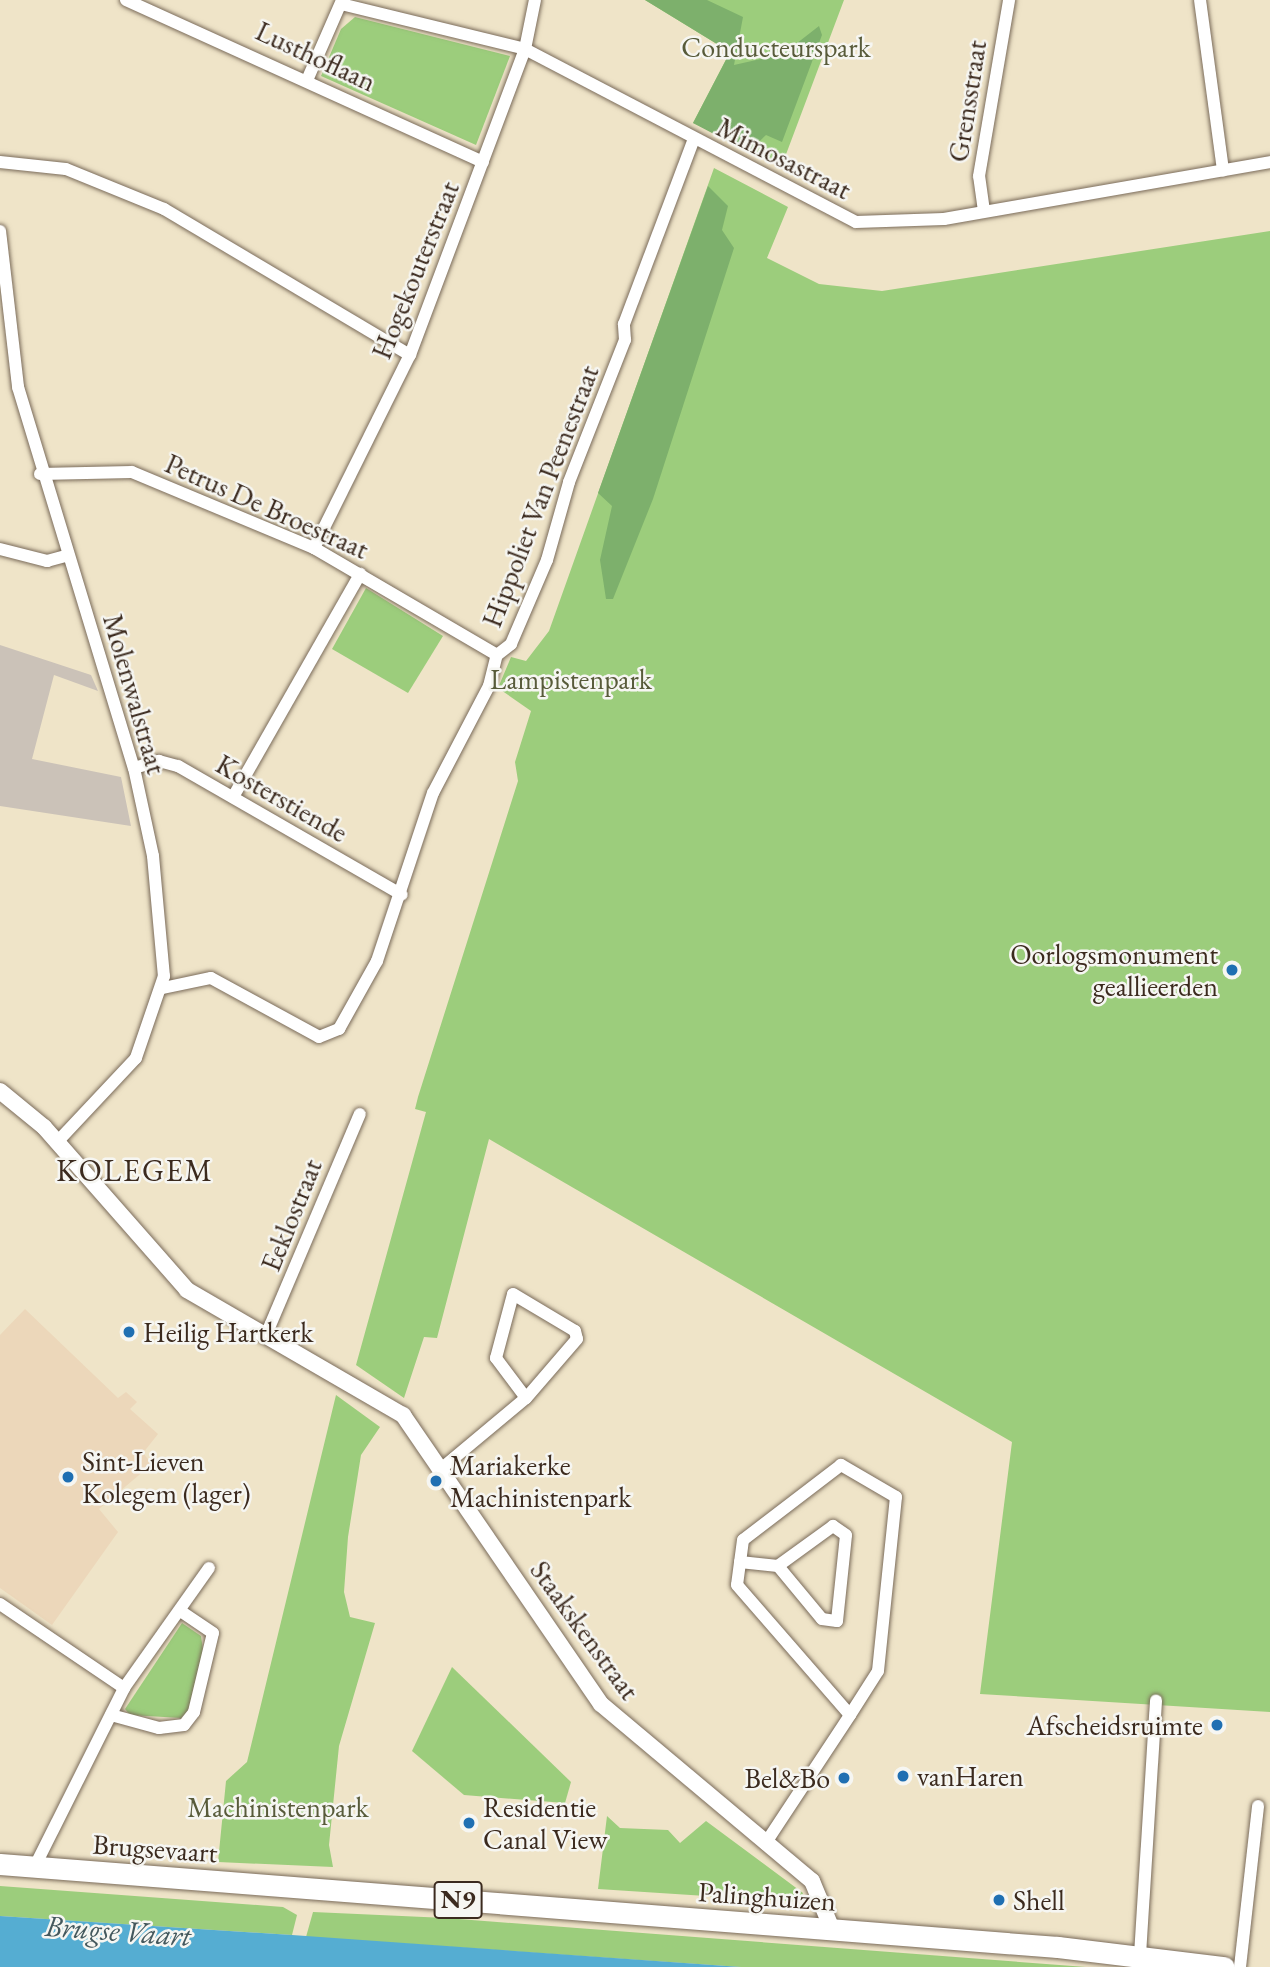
<!DOCTYPE html>
<style>
body{margin:0}
#map{position:relative;width:1270px;height:1967px;overflow:hidden;background:#efe4c8;font-family:"EB Garamond",serif}
div>[style]{position:absolute}
.built>*{inset:0;background:#ecd7ba}
.industrial>*{inset:0;background:#cbc2b8}
.green>*{inset:0;background:#9ccd7c}
.forest>*{inset:0;background:#7db06c}
.water>*{inset:0;background:#55add2}
.roads{filter:drop-shadow(0 0 2px #7a6b5a) drop-shadow(0 0 2px #7a6b5a)}
.minor>*{height:12px;margin:-6px;padding:0 6px;transform-origin:6px;border-radius:6px;background:#fff}
.tertiary>*{height:16px;margin:-8px;padding:0 8px;transform-origin:8px;border-radius:8px;background:#fff}
.primary>*{height:21px;margin:-10.5px;padding:0 10.5px;transform-origin:10.5px;border-radius:10.5px;background:#fff}
.dots>*{width:19px;height:19px;translate:-50% -50%;box-sizing:border-box;border:4px solid #f6f6f2;border-radius:50%}
span{translate:-50% -50%;white-space:nowrap;text-align:center;line-height:1.15;-webkit-text-stroke:5px #f6f6f2;paint-order:stroke}
.shield-label span{padding:2px 5px;background:#f6f6f2;border:2px solid;border-radius:5px;-webkit-text-stroke-width:0}
.shield-label{font-size:26px;color:#3b2a1e;font-weight:700}
.park-label{font-size:28px;color:#585b3a}
.street-label{font-size:28px;color:#3b2a1e}
.poi-label{font-size:28px;color:#3b2a1e}
.right{translate:-100% -50%;text-align:right}
.left{translate:0 -50%;text-align:left}
.neighbourhood-label{font-size:30px;color:#3b2a1e;letter-spacing:2px}
.water-label{font-size:30px;color:#44585d;font-style:italic}
</style>
<div id="map">
<div class="built">
<i style="clip-path:polygon(25px 1309px,118px 1398px,126px 1392px,137px 1402px,130px 1409px,158px 1434px,143px 1453px,152px 1464px,99px 1509px,118px 1532px,52px 1625px,0 1588px,0 1335px)"></i>
</div>
<div class="industrial">
<i style="clip-path:polygon(0 645px,91px 675px,98px 691px,54px 675px,32px 759px,121px 777px,131px 826px,0 806px)"></i>
</div>
<div class="green">
<i style="clip-path:polygon(645px 0,844px 0,782px 165px,693px 123px,730px 52px)"></i>
<i style="clip-path:polygon(355px 17px,510px 56px,476px 145px,321px 76px,341px 29px)"></i>
<i style="clip-path:polygon(714px 168px,788px 207px,767px 258px,819px 284px,882px 291px,1270px 231px,1270px 1712px,980px 1694px,1012px 1442px,489px 1139px,437px 1338px,424px 1337px,404px 1398px,356px 1365px,426px 1112px,415px 1109px,418px 1097px,518px 781px,515px 762px,531px 711px,498px 688px,511px 657px,526px 661px,549px 631px)"></i>
<i style="clip-path:polygon(366px 588px,443px 636px,408px 693px,332px 649px)"></i>
<i style="clip-path:polygon(336px 1395px,380px 1427px,361px 1455px,348px 1537px,344px 1592px,350px 1617px,375px 1623px,339px 1746px,329px 1845px,333px 1867px,218px 1862px,226px 1781px,247px 1762px)"></i>
<i style="clip-path:polygon(182px 1623px,201px 1636px,203px 1650px,188px 1711px,181px 1718px,130px 1715px,125px 1709px)"></i>
<i style="clip-path:polygon(452px 1667px,571px 1782px,565px 1803px,464px 1795px,412px 1751px)"></i>
<i style="clip-path:polygon(607px 1816px,620px 1828px,668px 1830px,680px 1843px,706px 1821px,803px 1893px,800px 1902px,598px 1889px)"></i>
<i style="clip-path:polygon(0 1886px,283px 1907px,297px 1915px,292px 1935px,0 1916px)"></i>
<i style="clip-path:polygon(313px 1912px,446px 1918px,1086px 1967px,741px 1967px,306px 1937px)"></i>
</div>
<div class="forest">
<i style="clip-path:polygon(645px 0,707px 0,743px 17px,734px 65px,783px 54px,819px 26px,822px 35px,782px 142px,766px 135px,748px 152px,693px 123px,730px 52px)"></i>
<i style="clip-path:polygon(708px 186px,728px 206px,722px 230px,734px 248px,653px 499px,613px 599px,606px 599px,600px 560px,612px 506px,598px 493px)"></i>
</div>
<div class="water">
<i style="clip-path:polygon(0 1916px,292px 1935px,741px 1967px,0 1967px)"></i>
</div>
<div class="roads">
<div class="minor">
<i style="left:126px;top:0;width:392px;rotate:24.4deg"></i>
<i style="left:1200px;top:0;width:172px;rotate:82.3deg"></i>
<i style="left:341px;top:4px;width:189px;rotate:13.7deg"></i>
<i style="left:525px;top:49px;width:373px;rotate:27.6deg"></i>
<i style="left:856px;top:222px;width:88px;rotate:-2deg"></i>
<i style="left:944px;top:219px;width:331px;rotate:-9.9deg"></i>
<i style="left:308px;top:78px;width:85px;rotate:-66.4deg"></i>
<i style="left:0;top:162px;width:66px;rotate:6.1deg"></i>
<i style="left:66px;top:169px;width:106px;rotate:22.2deg"></i>
<i style="left:164px;top:209px;width:286px;rotate:30.7deg"></i>
<i style="left:984px;top:211px;width:35px;rotate:-98deg"></i>
<i style="left:979px;top:176px;width:179px;rotate:-80.3deg"></i>
<i style="left:0;top:231px;width:157px;rotate:83.4deg"></i>
<i style="left:18px;top:387px;width:398px;rotate:73.1deg"></i>
<i style="left:134px;top:768px;width:90px;rotate:77.8deg"></i>
<i style="left:153px;top:856px;width:121px;rotate:84.8deg"></i>
<i style="left:164px;top:976px;width:87px;rotate:108.9deg"></i>
<i style="left:136px;top:1058px;width:115px;rotate:133.2deg"></i>
<i style="left:40px;top:474px;width:92px;rotate:-1.2deg"></i>
<i style="left:132px;top:472px;width:197px;rotate:22.7deg"></i>
<i style="left:314px;top:548px;width:212px;rotate:30.3deg"></i>
<i style="left:314px;top:548px;width:216px;rotate:-63.6deg"></i>
<i style="left:410px;top:355px;width:327px;rotate:-69.4deg"></i>
<i style="left:525px;top:49px;width:50px;rotate:-78.5deg"></i>
<i style="left:0;top:549px;width:49px;rotate:14.3deg"></i>
<i style="left:47px;top:561px;width:20px;rotate:-15deg"></i>
<i style="left:497px;top:655px;width:18px;rotate:-38deg"></i>
<i style="left:511px;top:644px;width:91px;rotate:-66.8deg"></i>
<i style="left:547px;top:560px;width:81px;rotate:-74.2deg"></i>
<i style="left:569px;top:482px;width:153px;rotate:-68.5deg"></i>
<i style="left:625px;top:340px;width:16px;rotate:-94deg"></i>
<i style="left:624px;top:324px;width:198px;rotate:-69.3deg"></i>
<i style="left:134px;top:768px;width:26px;rotate:-16deg"></i>
<i style="left:159px;top:761px;width:20px;rotate:15deg"></i>
<i style="left:178px;top:766px;width:258px;rotate:29.9deg"></i>
<i style="left:233px;top:797px;width:257px;rotate:-60.3deg"></i>
<i style="left:163px;top:988px;width:49px;rotate:-11.8deg"></i>
<i style="left:211px;top:978px;width:123px;rotate:28.6deg"></i>
<i style="left:319px;top:1037px;width:22px;rotate:-22deg"></i>
<i style="left:339px;top:1029px;width:78px;rotate:-60.8deg"></i>
<i style="left:377px;top:961px;width:177px;rotate:-71.6deg"></i>
<i style="left:433px;top:793px;width:121px;rotate:-62.4deg"></i>
<i style="left:489px;top:686px;width:32px;rotate:-76deg"></i>
<i style="left:266px;top:1335px;width:240px;rotate:-67deg"></i>
<i style="left:442px;top:1468px;width:109px;rotate:-39.8deg"></i>
<i style="left:526px;top:1398px;width:50px;rotate:-126.9deg"></i>
<i style="left:496px;top:1358px;width:66px;rotate:-75.1deg"></i>
<i style="left:513px;top:1294px;width:72px;rotate:30.8deg"></i>
<i style="left:575px;top:1331px;width:8px;rotate:76deg"></i>
<i style="left:577px;top:1339px;width:78px;rotate:130.8deg"></i>
<i style="left:740px;top:1562px;width:38px;rotate:6deg"></i>
<i style="left:778px;top:1566px;width:69px;rotate:50.3deg"></i>
<i style="left:822px;top:1619px;width:15px;rotate:8deg"></i>
<i style="left:837px;top:1621px;width:86px;rotate:-84deg"></i>
<i style="left:846px;top:1535px;width:16px;rotate:-145deg"></i>
<i style="left:833px;top:1526px;width:68px;rotate:144deg"></i>
<i style="left:0;top:1604px;width:150px;rotate:34.1deg"></i>
<i style="left:111px;top:1715px;width:50px;rotate:15.2deg"></i>
<i style="left:159px;top:1728px;width:25px;rotate:-7deg"></i>
<i style="left:184px;top:1725px;width:16px;rotate:-52deg"></i>
<i style="left:194px;top:1712px;width:81px;rotate:-76.5deg"></i>
<i style="left:213px;top:1633px;width:40px;rotate:-146deg"></i>
<i style="left:765px;top:1844px;width:154px;rotate:-56.6deg"></i>
<i style="left:850px;top:1715px;width:52px;rotate:-57.5deg"></i>
<i style="left:878px;top:1671px;width:175px;rotate:-84.1deg"></i>
<i style="left:896px;top:1497px;width:64px;rotate:-149.8deg"></i>
<i style="left:841px;top:1465px;width:123px;rotate:142.6deg"></i>
<i style="left:743px;top:1540px;width:45px;rotate:97.6deg"></i>
<i style="left:737px;top:1585px;width:172px;rotate:49deg"></i>
<i style="left:35px;top:1866px;width:199px;rotate:-63.4deg"></i>
<i style="left:124px;top:1688px;width:147px;rotate:-54.7deg"></i>
<i style="left:1140px;top:1955px;width:255px;rotate:-86.4deg"></i>
<i style="left:1240px;top:1967px;width:162px;rotate:-83.6deg"></i>
</div>
<div class="tertiary">
<i style="left:0;top:1091px;width:57px;rotate:39.3deg"></i>
<i style="left:44px;top:1127px;width:217px;rotate:48.7deg"></i>
<i style="left:187px;top:1290px;width:250px;rotate:30.1deg"></i>
<i style="left:403px;top:1415px;width:350px;rotate:55.6deg"></i>
<i style="left:601px;top:1704px;width:275px;rotate:40deg"></i>
<i style="left:812px;top:1881px;width:52px;rotate:67.4deg"></i>
</div>
<div class="primary">
<i style="left:0;top:1864px;width:1061px;rotate:4.49deg"></i>
<i style="left:1058px;top:1947px;width:167px;rotate:6.9deg"></i>
</div>
</div>
<div class="dots">
<i style="left:1232px;top:970px;background:#1f6fb2"></i>
<i style="left:129px;top:1332px;background:#1f6fb2"></i>
<i style="left:68px;top:1477px;background:#1f6fb2"></i>
<i style="left:436px;top:1481px;background:#1f6fb2"></i>
<i style="left:1217px;top:1725px;background:#1f6fb2"></i>
<i style="left:903px;top:1776px;background:#1f6fb2"></i>
<i style="left:844px;top:1778px;background:#1f6fb2"></i>
<i style="left:469px;top:1823px;background:#1f6fb2"></i>
<i style="left:999px;top:1900px;background:#1f6fb2"></i>
</div>
<div class="shield-label">
<span style="left:458px;top:1900px">N9</span>
</div>
<div class="park-label">
<span style="left:776px;top:47px">Conducteurspark</span>
<span style="left:571px;top:679px">Lampistenpark</span>
<span style="left:278px;top:1807px">Machinistenpark</span>
</div>
<div class="street-label">
<span style="left:316px;top:56px;rotate:25deg">Lusthoflaan</span>
<span style="left:967px;top:101px;rotate:-81deg">Grensstraat</span>
<span style="left:784px;top:158px;rotate:27deg">Mimosastraat</span>
<span style="left:415px;top:270px;rotate:-68deg">Hogekouterstraat</span>
<span style="left:540px;top:496px;rotate:-69deg">Hippoliet Van Peenestraat</span>
<span style="left:267px;top:506px;rotate:24deg">Petrus De Broestraat</span>
<span style="left:135px;top:694px;rotate:74deg">Molenwalstraat</span>
<span style="left:282px;top:798px;rotate:30deg">Kosterstiende</span>
<span style="left:291px;top:1215px;rotate:-68deg">Eeklostraat</span>
<span style="left:585px;top:1630px;rotate:54deg">Staakskenstraat</span>
<span style="left:155px;top:1848px;rotate:4deg">Brugsevaart</span>
<span style="left:767px;top:1896px;rotate:4deg">Palinghuizen</span>
</div>
<div class="poi-label">
<span class="right" style="left:1218px;top:970px">Oorlogsmonument<br>geallieerden</span>
<span class="left" style="left:143px;top:1332px">Heilig Hartkerk</span>
<span class="left" style="left:82px;top:1477px">Sint-Lieven<br>Kolegem (lager)</span>
<span class="left" style="left:450px;top:1481px">Mariakerke<br>Machinistenpark</span>
<span class="right" style="left:1203px;top:1725px">Afscheidsruimte</span>
<span class="left" style="left:917px;top:1776px">vanHaren</span>
<span class="right" style="left:830px;top:1778px">Bel&amp;Bo</span>
<span class="left" style="left:483px;top:1823px">Residentie<br>Canal View</span>
<span class="left" style="left:1013px;top:1900px">Shell</span>
</div>
<div class="neighbourhood-label">
<span style="left:135px;top:1171px">KOLEGEM</span>
</div>
<div class="water-label">
<span style="left:118px;top:1931px;rotate:4deg">Brugse Vaart</span>
</div>
</div>
